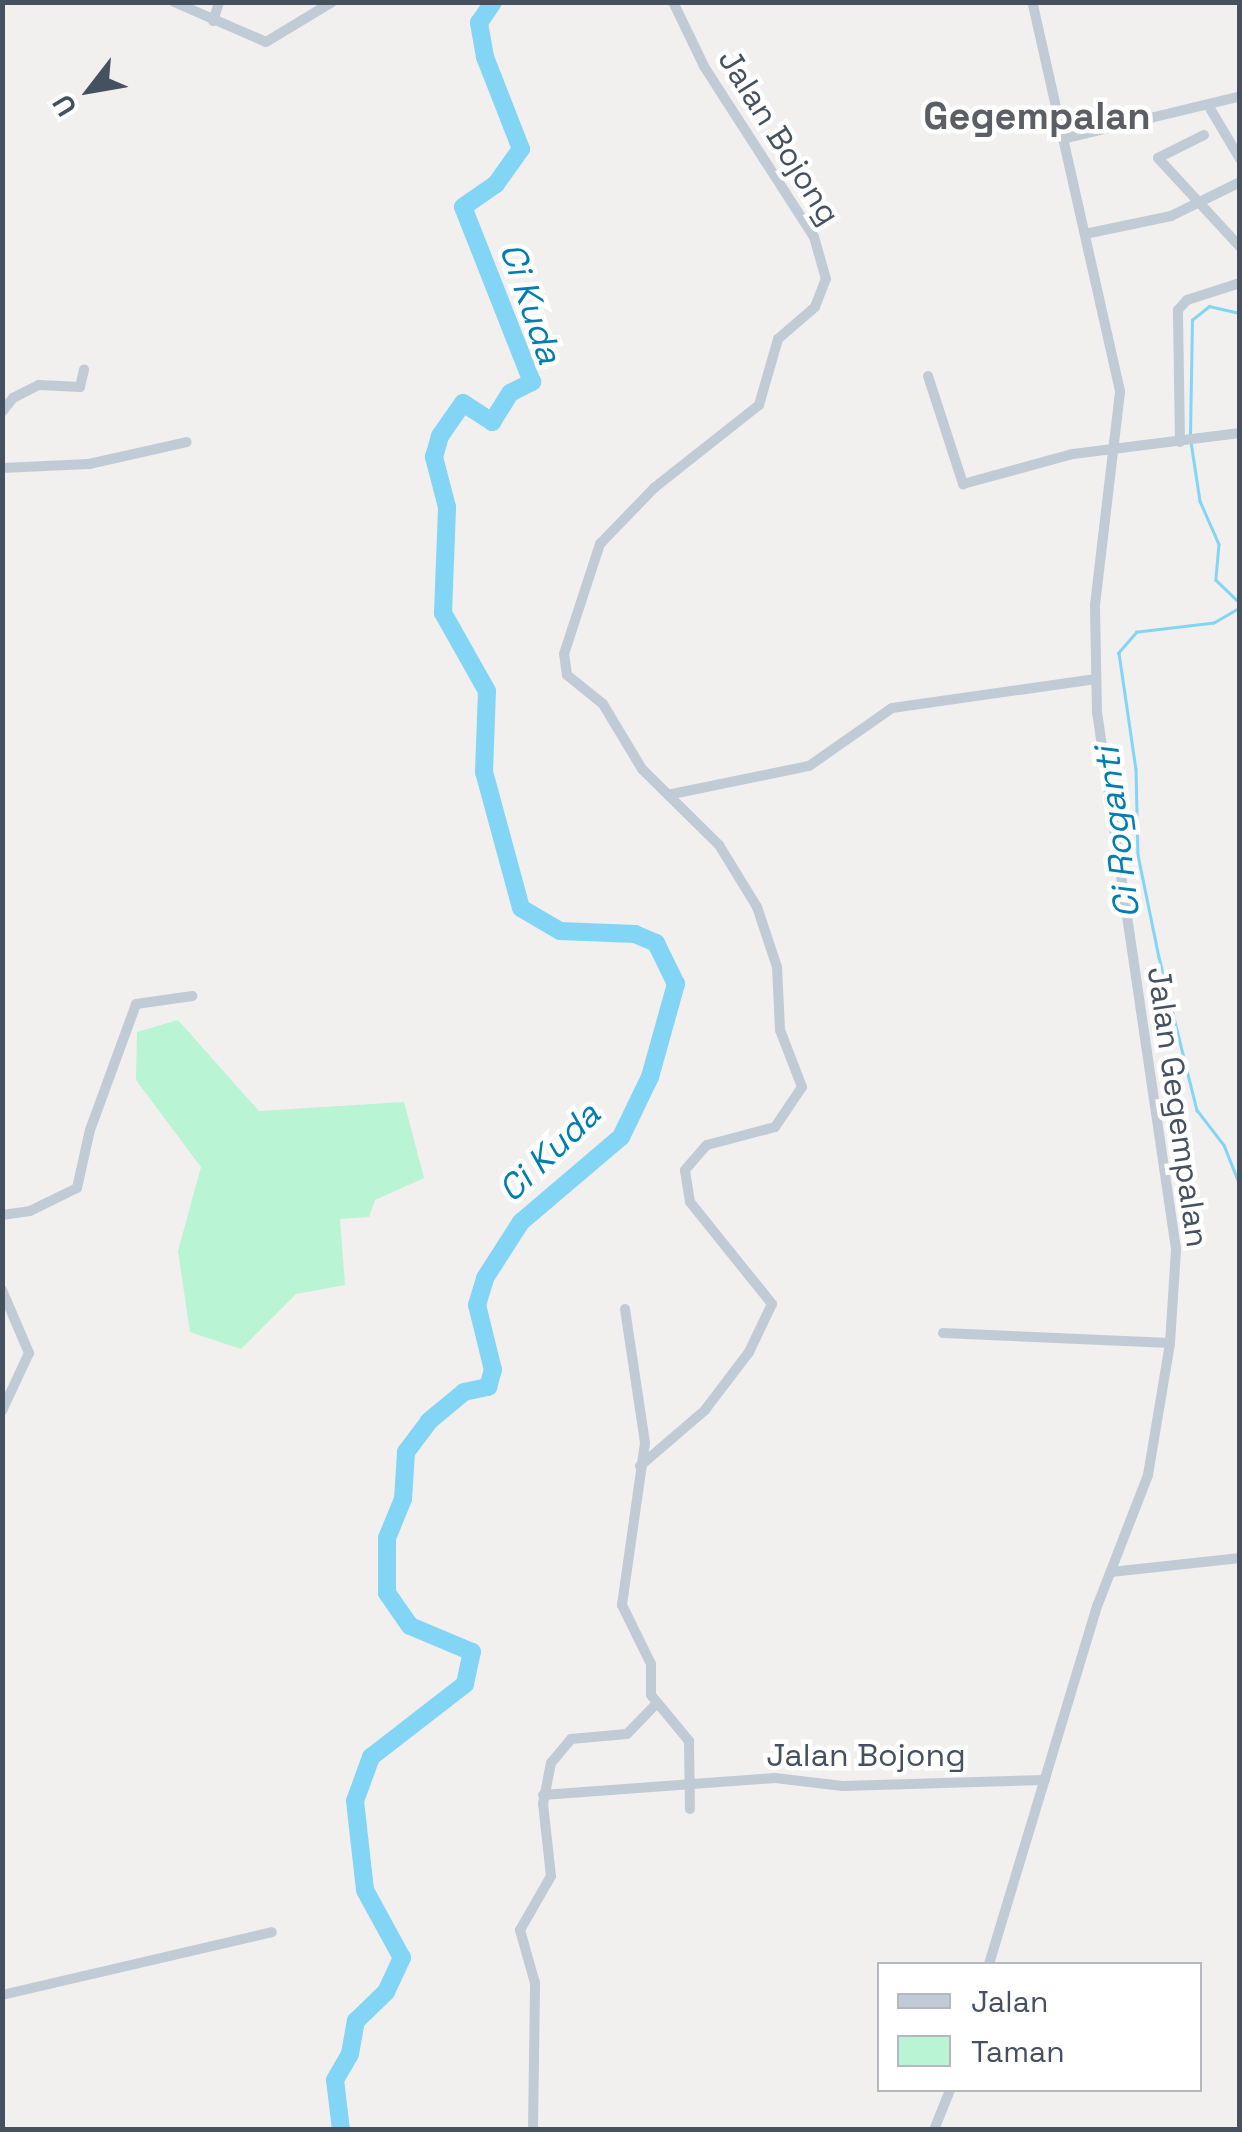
<!DOCTYPE html>
<style>
body{margin:0}
#map{position:relative;width:1242px;height:2132px;overflow:hidden;background:#f2efef;font-family:"Space Grotesk",sans-serif}
div>[style]{position:absolute}
.green>*{inset:0;background:#b9f4d4}
.stream>*{height:2.5px;margin:-1.25px;padding:0 1.25px;transform-origin:1.25px;border-radius:1.25px;background:#82d5f5}
.river>*{height:18px;margin:-9px;padding:0 9px;transform-origin:9px;border-radius:9px;background:#82d5f5}
.minor>*{height:10px;margin:-5px;padding:0 5px;transform-origin:5px;border-radius:5px;background:#c1cbd6}
span{translate:-50% -50%;white-space:nowrap;text-align:center;line-height:1.15;-webkit-text-stroke:9px #fff;paint-order:stroke}
.street-label{font-size:32px;color:#45515f}
.water-label{font-size:35px;color:#017eaf;font-style:italic}
.quarter-label{font-size:38px;color:#5b5f65;font-weight:700}
.frame{position:absolute;inset:0;border:5px solid #45515f;pointer-events:none}
.legend{position:absolute;left:877px;top:1962px;width:325px;height:130px;box-sizing:border-box;background:#fff;border:2px solid #b5b9bf;margin:0;padding:12px 18px;list-style:none;font-size:30px;color:#45515f}
.legend li{display:flex;align-items:center;gap:20px;height:50px}
.legend b{width:50px;border:2px solid #b5b9bf}
.north{position:absolute;left:40px;top:40px;width:100px;height:100px;-webkit-text-stroke:8px #fff;paint-order:stroke;rotate:239deg;font-size:28px;font-weight:700;line-height:40px;text-align:center;color:#45515f}
.north::after{content:'';display:block;margin:auto;width:35px;height:45px;background:#45515f;clip-path:polygon(50% 0,100% 100%,50% 72%,0 100%)}
</style>
<div id="map">
<div class="green">
<i style="clip-path:polygon(178px 1020px,259px 1111px,404px 1102px,424px 1178px,375px 1200px,369px 1217px,340px 1219px,345px 1285px,296px 1294px,241px 1349px,190px 1332px,178px 1251px,201px 1167px,136px 1080px,137px 1032px)"></i>
</div>
<div class="stream">
<i style="left:1190px;top:434px;width:114px;rotate:-89deg"></i>
<i style="left:1192px;top:320px;width:22px;rotate:-39deg"></i>
<i style="left:1209px;top:306px;width:32px;rotate:13deg"></i>
<i style="left:1191px;top:442px;width:60px;rotate:81.3deg"></i>
<i style="left:1200px;top:501px;width:47px;rotate:66.2deg"></i>
<i style="left:1219px;top:544px;width:36px;rotate:95deg"></i>
<i style="left:1216px;top:580px;width:33px;rotate:44deg"></i>
<i style="left:1240px;top:608px;width:30px;rotate:150deg"></i>
<i style="left:1214px;top:623px;width:78px;rotate:173.3deg"></i>
<i style="left:1137px;top:632px;width:28px;rotate:131deg"></i>
<i style="left:1119px;top:653px;width:117px;rotate:81.7deg"></i>
<i style="left:1136px;top:769px;width:86px;rotate:88.7deg"></i>
<i style="left:1138px;top:855px;width:104px;rotate:78.4deg"></i>
<i style="left:1159px;top:957px;width:158px;rotate:76.1deg"></i>
<i style="left:1197px;top:1110px;width:44px;rotate:52.4deg"></i>
<i style="left:1224px;top:1145px;width:43px;rotate:68.2deg"></i>
</div>
<div class="river">
<i style="left:341px;top:2130px;width:50px;rotate:-96.8deg"></i>
<i style="left:335px;top:2080px;width:30px;rotate:-60deg"></i>
<i style="left:350px;top:2054px;width:34px;rotate:-80deg"></i>
<i style="left:356px;top:2021px;width:42px;rotate:-44deg"></i>
<i style="left:386px;top:1992px;width:38px;rotate:-65deg"></i>
<i style="left:402px;top:1958px;width:77px;rotate:-118.6deg"></i>
<i style="left:365px;top:1890px;width:90px;rotate:-96.4deg"></i>
<i style="left:355px;top:1801px;width:47px;rotate:-70deg"></i>
<i style="left:371px;top:1757px;width:119px;rotate:-37.8deg"></i>
<i style="left:465px;top:1684px;width:33px;rotate:-78deg"></i>
<i style="left:472px;top:1652px;width:67px;rotate:-157.2deg"></i>
<i style="left:410px;top:1626px;width:40px;rotate:-124.9deg"></i>
<i style="left:387px;top:1593px;width:55px;rotate:-90deg"></i>
<i style="left:387px;top:1538px;width:42px;rotate:-67.7deg"></i>
<i style="left:403px;top:1499px;width:47px;rotate:-86.3deg"></i>
<i style="left:406px;top:1452px;width:39px;rotate:-53deg"></i>
<i style="left:429px;top:1421px;width:45px;rotate:-39.6deg"></i>
<i style="left:464px;top:1392px;width:25px;rotate:-12deg"></i>
<i style="left:488px;top:1387px;width:18px;rotate:-74deg"></i>
<i style="left:493px;top:1370px;width:67px;rotate:-103.8deg"></i>
<i style="left:477px;top:1305px;width:28px;rotate:-73deg"></i>
<i style="left:485px;top:1278px;width:67px;rotate:-57.3deg"></i>
<i style="left:521px;top:1222px;width:131px;rotate:-40.4deg"></i>
<i style="left:621px;top:1137px;width:67px;rotate:-64.2deg"></i>
<i style="left:650px;top:1077px;width:97px;rotate:-74.4deg"></i>
<i style="left:676px;top:984px;width:46px;rotate:-116deg"></i>
<i style="left:656px;top:943px;width:23px;rotate:-157deg"></i>
<i style="left:635px;top:934px;width:75px;rotate:-177.7deg"></i>
<i style="left:560px;top:931px;width:45px;rotate:-149.5deg"></i>
<i style="left:521px;top:908px;width:141px;rotate:-105.2deg"></i>
<i style="left:484px;top:772px;width:81px;rotate:-87.9deg"></i>
<i style="left:487px;top:691px;width:90px;rotate:-119.4deg"></i>
<i style="left:443px;top:613px;width:106px;rotate:-87.8deg"></i>
<i style="left:447px;top:507px;width:52px;rotate:-104.6deg"></i>
<i style="left:434px;top:457px;width:22px;rotate:-74deg"></i>
<i style="left:440px;top:436px;width:40px;rotate:-55.1deg"></i>
<i style="left:463px;top:403px;width:35px;rotate:33deg"></i>
<i style="left:492px;top:422px;width:34px;rotate:-58deg"></i>
<i style="left:510px;top:393px;width:25px;rotate:-27deg"></i>
<i style="left:532px;top:382px;width:188px;rotate:-111.5deg"></i>
<i style="left:463px;top:207px;width:40px;rotate:-34.9deg"></i>
<i style="left:496px;top:184px;width:43px;rotate:-54.5deg"></i>
<i style="left:521px;top:149px;width:99px;rotate:-111.4deg"></i>
<i style="left:485px;top:57px;width:35px;rotate:-100deg"></i>
<i style="left:479px;top:23px;width:25px;rotate:-56deg"></i>
</div>
<div class="minor">
<i style="left:174px;top:2px;width:100px;rotate:23.5deg"></i>
<i style="left:266px;top:42px;width:77px;rotate:-31.2deg"></i>
<i style="left:213px;top:21px;width:20px;rotate:-72deg"></i>
<i style="left:1208px;top:105px;width:63px;rotate:59.3deg"></i>
<i style="left:1204px;top:135px;width:51px;rotate:153.4deg"></i>
<i style="left:1158px;top:158px;width:121px;rotate:47.3deg"></i>
<i style="left:1063px;top:139px;width:180px;rotate:-13.5deg"></i>
<i style="left:1085px;top:234px;width:88px;rotate:-11.8deg"></i>
<i style="left:1171px;top:216px;width:77px;rotate:-26.2deg"></i>
<i style="left:928px;top:376px;width:114px;rotate:72deg"></i>
<i style="left:963px;top:484px;width:114px;rotate:-15.3deg"></i>
<i style="left:1073px;top:454px;width:168px;rotate:-7.2deg"></i>
<i style="left:2px;top:412px;width:18px;rotate:-52deg"></i>
<i style="left:13px;top:398px;width:29px;rotate:-27deg"></i>
<i style="left:39px;top:385px;width:41px;rotate:2.8deg"></i>
<i style="left:80px;top:387px;width:18px;rotate:-77deg"></i>
<i style="left:1180px;top:442px;width:132px;rotate:-90.9deg"></i>
<i style="left:1178px;top:310px;width:13px;rotate:-48deg"></i>
<i style="left:1187px;top:300px;width:56px;rotate:-17.8deg"></i>
<i style="left:2px;top:468px;width:87px;rotate:-2.6deg"></i>
<i style="left:89px;top:464px;width:100px;rotate:-12.7deg"></i>
<i style="left:672px;top:794px;width:140px;rotate:-11.6deg"></i>
<i style="left:809px;top:766px;width:101px;rotate:-34.9deg"></i>
<i style="left:892px;top:708px;width:206px;rotate:-8.1deg"></i>
<i style="left:2px;top:1215px;width:28px;rotate:-8deg"></i>
<i style="left:30px;top:1211px;width:52px;rotate:-26.1deg"></i>
<i style="left:77px;top:1188px;width:59px;rotate:-77.4deg"></i>
<i style="left:90px;top:1130px;width:134px;rotate:-69.9deg"></i>
<i style="left:136px;top:1004px;width:57px;rotate:-8.1deg"></i>
<i style="left:2px;top:1290px;width:69px;rotate:66.8deg"></i>
<i style="left:29px;top:1353px;width:64px;rotate:115deg"></i>
<i style="left:625px;top:1309px;width:135px;rotate:81.5deg"></i>
<i style="left:645px;top:1443px;width:164px;rotate:98.1deg"></i>
<i style="left:622px;top:1605px;width:66px;rotate:63.8deg"></i>
<i style="left:651px;top:1664px;width:31px;rotate:90deg"></i>
<i style="left:651px;top:1695px;width:60px;rotate:50.4deg"></i>
<i style="left:689px;top:1741px;width:68px;rotate:89.2deg"></i>
<i style="left:943px;top:1333px;width:227px;rotate:2.5deg"></i>
<i style="left:640px;top:1466px;width:86px;rotate:-40.7deg"></i>
<i style="left:705px;top:1410px;width:73px;rotate:-52.8deg"></i>
<i style="left:749px;top:1352px;width:53px;rotate:-64.4deg"></i>
<i style="left:772px;top:1304px;width:131px;rotate:-128.8deg"></i>
<i style="left:690px;top:1202px;width:32px;rotate:-99deg"></i>
<i style="left:685px;top:1170px;width:33px;rotate:-49deg"></i>
<i style="left:707px;top:1145px;width:70px;rotate:-14.8deg"></i>
<i style="left:775px;top:1127px;width:48px;rotate:-56deg"></i>
<i style="left:802px;top:1087px;width:61px;rotate:-111.1deg"></i>
<i style="left:780px;top:1030px;width:63px;rotate:-92.7deg"></i>
<i style="left:777px;top:967px;width:63px;rotate:-108.4deg"></i>
<i style="left:757px;top:907px;width:73px;rotate:-121.5deg"></i>
<i style="left:719px;top:845px;width:108px;rotate:-135.4deg"></i>
<i style="left:642px;top:769px;width:76px;rotate:-121deg"></i>
<i style="left:603px;top:704px;width:46px;rotate:-141.1deg"></i>
<i style="left:567px;top:675px;width:21px;rotate:-98deg"></i>
<i style="left:564px;top:654px;width:116px;rotate:-71.9deg"></i>
<i style="left:600px;top:544px;width:78px;rotate:-46deg"></i>
<i style="left:654px;top:488px;width:134px;rotate:-38.3deg"></i>
<i style="left:759px;top:405px;width:69px;rotate:-73.9deg"></i>
<i style="left:778px;top:339px;width:49px;rotate:-40.9deg"></i>
<i style="left:815px;top:307px;width:30px;rotate:-69deg"></i>
<i style="left:826px;top:279px;width:44px;rotate:-105.9deg"></i>
<i style="left:814px;top:237px;width:203px;rotate:-122.8deg"></i>
<i style="left:704px;top:66px;width:71px;rotate:-115.8deg"></i>
<i style="left:1111px;top:1572px;width:130px;rotate:-6.2deg"></i>
<i style="left:543px;top:1795px;width:233px;rotate:-4.2deg"></i>
<i style="left:775px;top:1778px;width:68px;rotate:6.7deg"></i>
<i style="left:843px;top:1786px;width:202px;rotate:-1.7deg"></i>
<i style="left:989px;top:1964px;width:376px;rotate:-73.2deg"></i>
<i style="left:1098px;top:1604px;width:138px;rotate:-68.8deg"></i>
<i style="left:1148px;top:1475px;width:134px;rotate:-80.5deg"></i>
<i style="left:1170px;top:1343px;width:94px;rotate:-86.3deg"></i>
<i style="left:1176px;top:1249px;width:543px;rotate:-98.37deg"></i>
<i style="left:1097px;top:712px;width:107px;rotate:-91.1deg"></i>
<i style="left:1095px;top:605px;width:215px;rotate:-83.3deg"></i>
<i style="left:1120px;top:391px;width:399px;rotate:-102.7deg"></i>
<i style="left:2px;top:1995px;width:277px;rotate:-13.1deg"></i>
<i style="left:533px;top:2130px;width:147px;rotate:-89.2deg"></i>
<i style="left:535px;top:1983px;width:55px;rotate:-105.8deg"></i>
<i style="left:520px;top:1930px;width:62px;rotate:-60.1deg"></i>
<i style="left:551px;top:1876px;width:72px;rotate:-96.3deg"></i>
<i style="left:543px;top:1804px;width:42px;rotate:-79deg"></i>
<i style="left:551px;top:1763px;width:31px;rotate:-50deg"></i>
<i style="left:571px;top:1739px;width:56px;rotate:-5.1deg"></i>
<i style="left:627px;top:1734px;width:43px;rotate:-45.9deg"></i>
<i style="left:934px;top:2130px;width:43px;rotate:-68.2deg"></i>
</div>
<div class="street-label">
<span style="left:779px;top:137px;rotate:58deg">Jalan Bojong</span>
<span style="left:1178px;top:1107px;rotate:82deg">Jalan Gegempalan</span>
<span style="left:866px;top:1755px">Jalan Bojong</span>
</div>
<div class="water-label">
<span style="left:531px;top:303px;rotate:71deg">Ci Kuda</span>
<span style="left:1117px;top:833px;rotate:-97deg">Ci Roganti</span>
<span style="left:549px;top:1152px;rotate:-44deg">Ci Kuda</span>
</div>
<div class="quarter-label">
<span style="left:1037px;top:117px">Gegempalan</span>
</div>
<div class="frame"></div>
<ul class="legend">
<li><b style="height:12px;background:#c1cbd6"></b>Jalan</li>
<li><b style="height:28px;background:#b9f4d4"></b>Taman</li>
</ul>
<div class="north">U</div>
</div>
